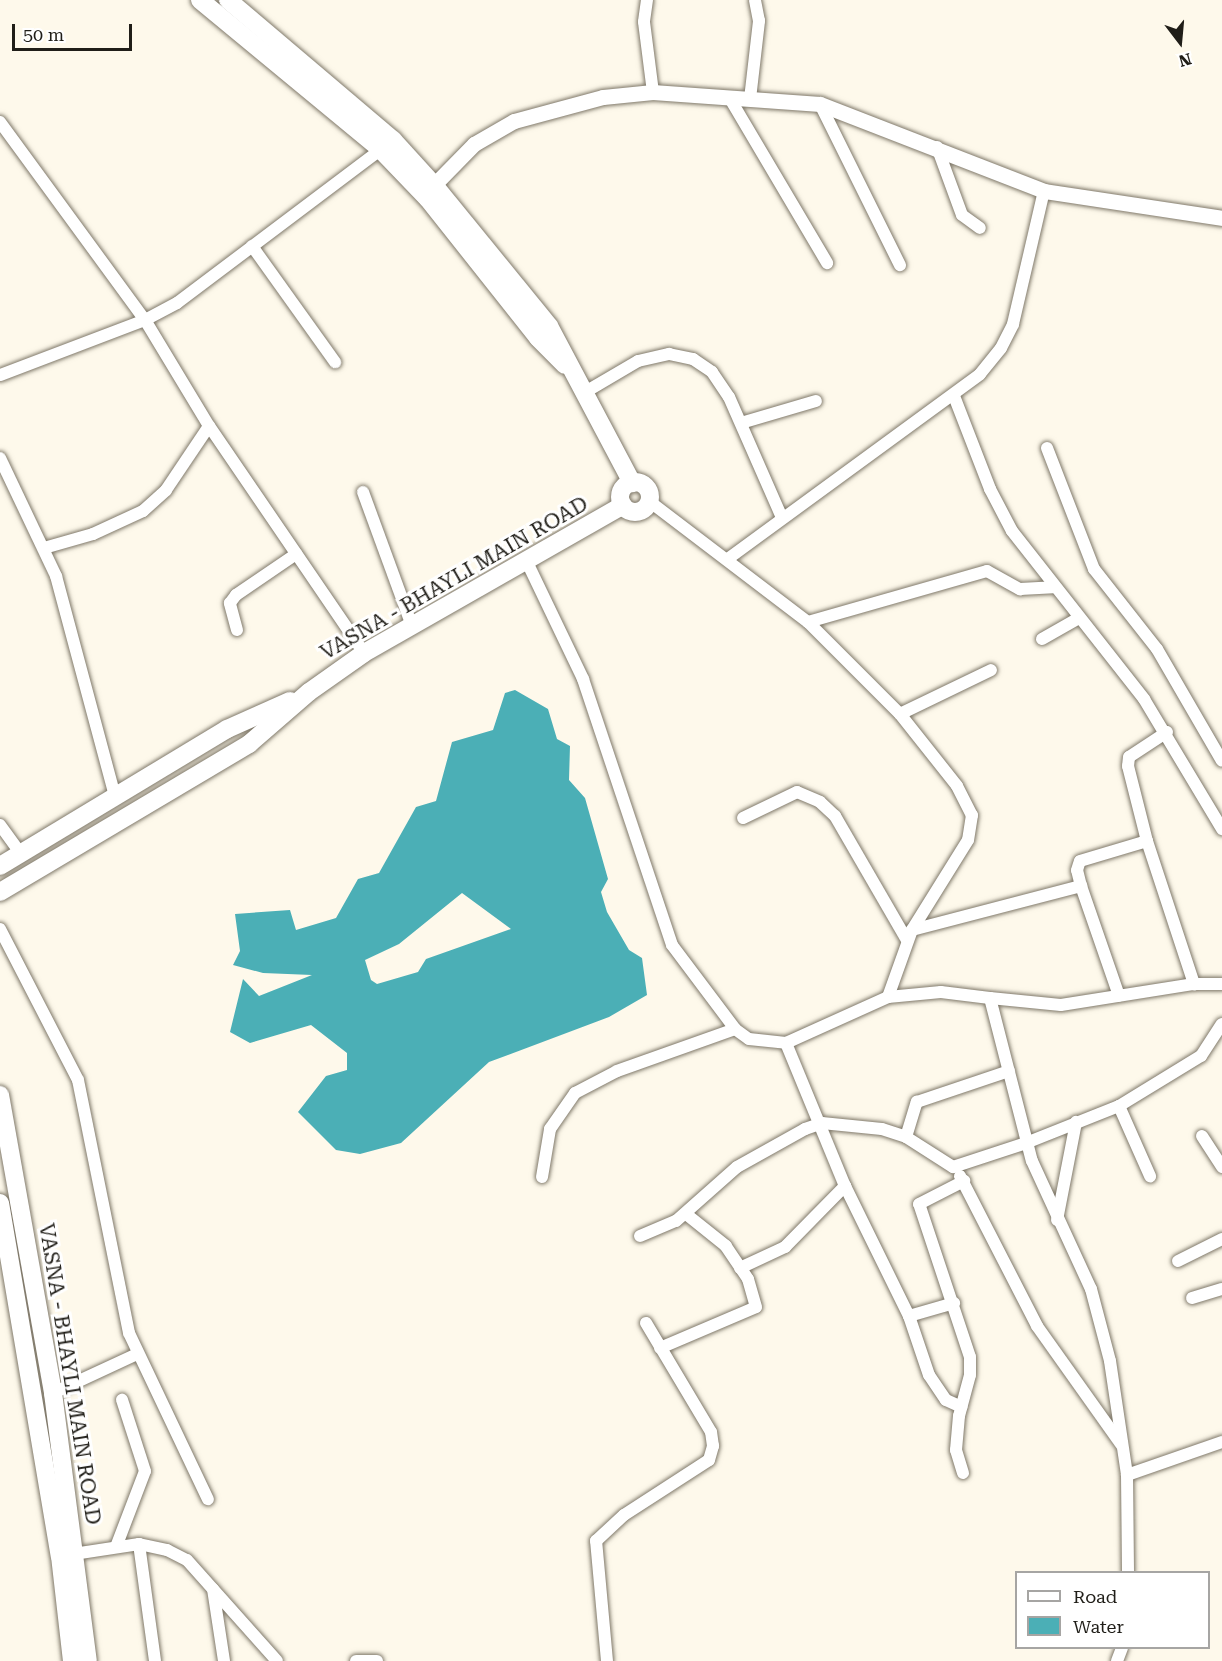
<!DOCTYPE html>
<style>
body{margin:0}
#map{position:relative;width:1222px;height:1661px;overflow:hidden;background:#fef9eb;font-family:"Roboto Serif",serif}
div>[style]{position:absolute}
.water>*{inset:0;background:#4bafb6}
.roads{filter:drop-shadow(0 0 2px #7f7869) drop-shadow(0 0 2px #7f7869)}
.minor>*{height:12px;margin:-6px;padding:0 6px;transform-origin:6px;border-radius:6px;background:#fff}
.tertiary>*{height:15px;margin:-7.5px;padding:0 7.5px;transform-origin:7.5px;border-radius:7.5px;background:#fff}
.secondary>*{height:18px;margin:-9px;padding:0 9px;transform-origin:9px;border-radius:9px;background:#fff}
.secondary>.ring{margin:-9px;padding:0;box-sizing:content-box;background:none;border:18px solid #fff;border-radius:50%}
span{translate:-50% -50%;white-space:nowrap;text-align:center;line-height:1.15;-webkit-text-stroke:6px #fff;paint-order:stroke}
.street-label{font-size:21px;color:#201e18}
.legend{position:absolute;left:1015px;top:1571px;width:195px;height:78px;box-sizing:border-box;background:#fff;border:2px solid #a6a5a3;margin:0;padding:8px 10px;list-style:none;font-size:18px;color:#201e18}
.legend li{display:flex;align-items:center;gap:12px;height:30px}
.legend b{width:30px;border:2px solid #a6a5a3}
.north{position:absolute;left:1150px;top:12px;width:60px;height:60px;-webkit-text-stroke:4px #fff;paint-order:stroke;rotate:164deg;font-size:16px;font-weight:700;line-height:24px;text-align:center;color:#201e18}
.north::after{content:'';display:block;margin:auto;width:21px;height:27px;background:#201e18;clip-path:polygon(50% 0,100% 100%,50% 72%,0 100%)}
.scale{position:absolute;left:12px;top:24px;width:120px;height:27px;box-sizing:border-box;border:3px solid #201e18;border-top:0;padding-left:8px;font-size:18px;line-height:21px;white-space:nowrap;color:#201e18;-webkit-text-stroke:4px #fff;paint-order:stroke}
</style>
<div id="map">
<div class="water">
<i style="clip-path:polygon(evenodd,515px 690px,548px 709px,557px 739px,570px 746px,569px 780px,585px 798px,608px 879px,601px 892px,607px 912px,629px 950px,642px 958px,647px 995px,609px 1017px,489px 1062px,401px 1143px,360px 1154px,336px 1150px,298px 1112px,326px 1076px,347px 1070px,347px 1053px,311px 1025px,250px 1043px,230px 1032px,243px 979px,259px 996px,312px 975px,263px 973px,233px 965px,240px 951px,235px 914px,290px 910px,296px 930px,336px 918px,358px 879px,379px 873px,416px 807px,436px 801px,452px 742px,493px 730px,505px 693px,515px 690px,462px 893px,511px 929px,426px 959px,418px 972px,377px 984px,371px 980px,365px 960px,399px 944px,462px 893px)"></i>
</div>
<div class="roads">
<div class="minor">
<i style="left:647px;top:0;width:22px;rotate:98deg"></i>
<i style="left:644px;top:22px;width:71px;rotate:82.7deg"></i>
<i style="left:729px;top:97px;width:193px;rotate:59.4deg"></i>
<i style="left:750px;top:99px;width:79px;rotate:-83.4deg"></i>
<i style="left:759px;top:21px;width:21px;rotate:-101deg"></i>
<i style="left:820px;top:104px;width:180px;rotate:63.6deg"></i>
<i style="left:0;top:122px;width:245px;rotate:53.8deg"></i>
<i style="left:145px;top:320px;width:155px;rotate:159.2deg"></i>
<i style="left:937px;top:147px;width:72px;rotate:69.8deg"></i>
<i style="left:962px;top:215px;width:22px;rotate:36deg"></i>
<i style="left:252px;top:246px;width:143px;rotate:54.4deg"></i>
<i style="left:587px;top:391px;width:59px;rotate:-30.5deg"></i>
<i style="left:638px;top:361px;width:32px;rotate:-13deg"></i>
<i style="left:669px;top:354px;width:25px;rotate:12deg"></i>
<i style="left:693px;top:359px;width:23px;rotate:34deg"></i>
<i style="left:712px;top:372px;width:30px;rotate:56deg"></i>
<i style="left:729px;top:397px;width:132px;rotate:66.3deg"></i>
<i style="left:954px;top:396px;width:100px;rotate:68.8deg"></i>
<i style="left:990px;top:489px;width:47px;rotate:62.4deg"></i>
<i style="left:1012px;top:531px;width:214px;rotate:51.8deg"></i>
<i style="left:1144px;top:699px;width:152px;rotate:59deg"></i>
<i style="left:741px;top:423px;width:78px;rotate:-16.3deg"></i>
<i style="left:1047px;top:448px;width:130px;rotate:68.8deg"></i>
<i style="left:1094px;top:569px;width:102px;rotate:51.8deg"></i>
<i style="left:1157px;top:649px;width:129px;rotate:59.9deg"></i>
<i style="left:0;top:458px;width:131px;rotate:64.6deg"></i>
<i style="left:56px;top:576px;width:228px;rotate:75deg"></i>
<i style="left:363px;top:492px;width:143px;rotate:69.9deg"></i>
<i style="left:649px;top:501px;width:200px;rotate:37.3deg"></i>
<i style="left:808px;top:622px;width:130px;rotate:45deg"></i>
<i style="left:900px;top:714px;width:92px;rotate:51.6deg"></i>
<i style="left:957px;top:786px;width:33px;rotate:63deg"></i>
<i style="left:972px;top:815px;width:25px;rotate:99deg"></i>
<i style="left:968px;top:840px;width:106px;rotate:121.9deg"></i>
<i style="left:912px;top:930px;width:71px;rotate:109.7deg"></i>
<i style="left:44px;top:548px;width:51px;rotate:-15.9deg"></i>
<i style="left:93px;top:534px;width:55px;rotate:-24.7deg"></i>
<i style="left:143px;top:511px;width:31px;rotate:-42deg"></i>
<i style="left:166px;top:490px;width:77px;rotate:-56.1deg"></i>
<i style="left:729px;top:558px;width:311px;rotate:-36.2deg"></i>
<i style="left:980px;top:374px;width:33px;rotate:-51deg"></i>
<i style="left:1001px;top:348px;width:27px;rotate:-63deg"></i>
<i style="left:1013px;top:324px;width:137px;rotate:-76.9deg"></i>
<i style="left:527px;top:562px;width:130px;rotate:64.4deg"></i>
<i style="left:583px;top:679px;width:280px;rotate:71.5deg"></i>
<i style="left:672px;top:945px;width:105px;rotate:53.1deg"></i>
<i style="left:735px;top:1029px;width:17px;rotate:36deg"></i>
<i style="left:749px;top:1039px;width:37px;rotate:6deg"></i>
<i style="left:786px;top:1043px;width:112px;rotate:-24.3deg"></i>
<i style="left:888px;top:997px;width:53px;rotate:-5.4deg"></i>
<i style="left:941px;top:992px;width:49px;rotate:7deg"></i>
<i style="left:990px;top:998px;width:168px;rotate:75.6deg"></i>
<i style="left:1032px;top:1161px;width:141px;rotate:65.3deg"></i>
<i style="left:1091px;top:1289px;width:74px;rotate:75.2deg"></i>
<i style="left:1110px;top:1361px;width:115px;rotate:81.5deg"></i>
<i style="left:1127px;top:1475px;width:97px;rotate:89.4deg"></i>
<i style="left:808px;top:622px;width:186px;rotate:-15.9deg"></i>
<i style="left:987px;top:571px;width:38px;rotate:29deg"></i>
<i style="left:1020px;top:589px;width:33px;rotate:-3deg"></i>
<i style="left:237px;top:630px;width:28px;rotate:-105deg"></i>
<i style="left:230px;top:603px;width:10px;rotate:-53deg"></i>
<i style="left:236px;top:595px;width:73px;rotate:-34.3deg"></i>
<i style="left:1042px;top:639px;width:43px;rotate:-29.6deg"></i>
<i style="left:364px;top:653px;width:275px;rotate:-124.3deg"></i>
<i style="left:209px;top:426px;width:124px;rotate:-121.1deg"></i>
<i style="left:145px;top:320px;width:36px;rotate:-28deg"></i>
<i style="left:177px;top:303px;width:261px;rotate:-37deg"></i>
<i style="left:900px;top:714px;width:101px;rotate:-25.8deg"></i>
<i style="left:1167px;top:732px;width:45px;rotate:146.7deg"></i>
<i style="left:1129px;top:757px;width:9px;rotate:96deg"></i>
<i style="left:1128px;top:766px;width:77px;rotate:75.8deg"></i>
<i style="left:1147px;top:841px;width:151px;rotate:71.8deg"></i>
<i style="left:743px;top:818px;width:60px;rotate:-25.7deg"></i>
<i style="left:797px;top:792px;width:25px;rotate:23deg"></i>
<i style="left:820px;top:802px;width:21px;rotate:43deg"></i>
<i style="left:835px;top:816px;width:143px;rotate:59.9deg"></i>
<i style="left:0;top:825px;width:34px;rotate:54deg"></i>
<i style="left:1081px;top:886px;width:16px;rotate:-104deg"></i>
<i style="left:1077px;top:870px;width:9px;rotate:-72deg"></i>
<i style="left:1080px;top:861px;width:70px;rotate:-16.6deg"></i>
<i style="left:0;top:929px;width:170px;rotate:62.7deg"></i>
<i style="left:78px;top:1080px;width:258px;rotate:78.6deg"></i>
<i style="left:129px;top:1333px;width:184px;rotate:64.6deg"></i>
<i style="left:912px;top:930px;width:175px;rotate:-14.6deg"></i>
<i style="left:1081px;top:886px;width:116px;rotate:70.9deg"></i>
<i style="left:990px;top:998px;width:71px;rotate:5.6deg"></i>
<i style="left:1061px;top:1005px;width:135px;rotate:-9deg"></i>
<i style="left:1194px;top:984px;width:28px"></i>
<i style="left:786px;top:1043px;width:155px;rotate:67.6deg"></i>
<i style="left:845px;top:1186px;width:145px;rotate:63.8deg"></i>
<i style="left:909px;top:1316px;width:62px;rotate:71.3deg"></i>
<i style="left:929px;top:1375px;width:30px;rotate:56deg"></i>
<i style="left:946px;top:1400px;width:17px;rotate:24deg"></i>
<i style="left:1119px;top:1106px;width:77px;rotate:66.1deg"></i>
<i style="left:1202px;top:1136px;width:37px;rotate:57deg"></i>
<i style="left:906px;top:1137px;width:37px;rotate:-73deg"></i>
<i style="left:917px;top:1102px;width:97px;rotate:-18.6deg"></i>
<i style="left:960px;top:1176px;width:169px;rotate:62.8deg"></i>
<i style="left:1037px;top:1326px;width:145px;rotate:54.6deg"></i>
<i style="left:542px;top:1177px;width:49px;rotate:-80.5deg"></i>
<i style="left:550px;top:1129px;width:44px;rotate:-55.2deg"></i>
<i style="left:575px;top:1093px;width:47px;rotate:-27.6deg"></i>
<i style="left:617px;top:1071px;width:125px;rotate:-19.6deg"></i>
<i style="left:1057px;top:1220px;width:100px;rotate:-79deg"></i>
<i style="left:640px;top:1236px;width:39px;rotate:-23deg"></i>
<i style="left:676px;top:1221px;width:81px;rotate:-41.5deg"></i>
<i style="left:737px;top:1167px;width:78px;rotate:-29.2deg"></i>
<i style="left:805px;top:1129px;width:18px;rotate:-19deg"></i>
<i style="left:822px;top:1123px;width:60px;rotate:5.7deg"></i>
<i style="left:882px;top:1129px;width:25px;rotate:18deg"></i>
<i style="left:906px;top:1137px;width:56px;rotate:32.6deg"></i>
<i style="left:953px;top:1167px;width:77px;rotate:-18.2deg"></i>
<i style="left:1026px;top:1143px;width:100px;rotate:-21.7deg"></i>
<i style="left:1119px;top:1106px;width:96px;rotate:-31.4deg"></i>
<i style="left:1201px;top:1056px;width:38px;rotate:-57deg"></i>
<i style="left:1178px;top:1261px;width:49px;rotate:-26.6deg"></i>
<i style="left:740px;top:1268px;width:50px;rotate:-25deg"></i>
<i style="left:785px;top:1247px;width:86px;rotate:-45.5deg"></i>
<i style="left:1192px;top:1298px;width:31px;rotate:-17deg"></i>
<i style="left:909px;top:1316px;width:47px;rotate:-16.1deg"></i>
<i style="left:660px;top:1348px;width:104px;rotate:-23.1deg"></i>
<i style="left:756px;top:1307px;width:29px;rotate:-106deg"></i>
<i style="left:748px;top:1279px;width:40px;rotate:-124deg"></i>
<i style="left:726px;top:1246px;width:51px;rotate:-141.3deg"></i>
<i style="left:53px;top:1393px;width:93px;rotate:-24.9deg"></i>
<i style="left:963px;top:1473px;width:24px;rotate:-107deg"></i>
<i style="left:956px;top:1450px;width:34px;rotate:-85deg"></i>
<i style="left:959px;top:1416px;width:42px;rotate:-75deg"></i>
<i style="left:970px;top:1375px;width:18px;rotate:-90deg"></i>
<i style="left:970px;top:1357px;width:161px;rotate:-108.4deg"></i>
<i style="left:919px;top:1204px;width:51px;rotate:-27.1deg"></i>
<i style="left:1127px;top:1475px;width:101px;rotate:-19.2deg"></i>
<i style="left:139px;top:1544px;width:118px;rotate:82.2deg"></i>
<i style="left:116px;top:1547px;width:81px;rotate:-69.1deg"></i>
<i style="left:145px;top:1471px;width:75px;rotate:-107.9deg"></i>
<i style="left:67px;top:1555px;width:73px;rotate:-8.7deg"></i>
<i style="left:139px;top:1544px;width:29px;rotate:12deg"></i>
<i style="left:167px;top:1550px;width:22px;rotate:27deg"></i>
<i style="left:187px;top:1560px;width:135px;rotate:48.3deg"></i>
<i style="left:213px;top:1589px;width:73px;rotate:81.3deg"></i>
<i style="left:356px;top:1661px;width:21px"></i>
<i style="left:607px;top:1661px;width:121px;rotate:-95.2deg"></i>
<i style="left:596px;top:1541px;width:38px;rotate:-43deg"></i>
<i style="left:624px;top:1515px;width:101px;rotate:-32.9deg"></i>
<i style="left:709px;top:1460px;width:15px;rotate:-74deg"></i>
<i style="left:713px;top:1446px;width:14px;rotate:-98deg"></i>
<i style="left:711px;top:1432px;width:127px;rotate:-120.8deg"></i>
<i style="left:1117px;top:1661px;width:14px;rotate:-69deg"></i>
</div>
<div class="tertiary">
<i style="left:426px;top:193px;width:69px;rotate:-45.6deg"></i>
<i style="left:474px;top:144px;width:46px;rotate:-29.9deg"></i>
<i style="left:514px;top:121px;width:92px;rotate:-15.1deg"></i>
<i style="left:603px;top:97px;width:50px;rotate:-5.7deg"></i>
<i style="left:653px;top:92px;width:167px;rotate:4.1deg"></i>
<i style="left:820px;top:104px;width:240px;rotate:21.2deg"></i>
<i style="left:1044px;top:191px;width:180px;rotate:8.6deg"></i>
</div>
<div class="secondary">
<i style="left:200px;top:0;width:234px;rotate:39.6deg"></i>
<i style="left:380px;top:149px;width:69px;rotate:46.2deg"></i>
<i style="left:428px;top:199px;width:177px;rotate:51.6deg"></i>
<i style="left:538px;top:338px;width:38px;rotate:45deg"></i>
<i style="left:228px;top:0;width:216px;rotate:40.3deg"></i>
<i style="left:393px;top:140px;width:61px;rotate:47.7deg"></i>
<i style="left:434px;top:185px;width:182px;rotate:50.8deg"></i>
<i style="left:549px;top:326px;width:178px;rotate:62.1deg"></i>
<i class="ring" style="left:620px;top:482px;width:12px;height:12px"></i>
<i style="left:0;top:866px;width:265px;rotate:-31.1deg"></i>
<i style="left:227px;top:729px;width:69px;rotate:-24deg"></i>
<i style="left:0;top:892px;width:290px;rotate:-30.7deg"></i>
<i style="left:249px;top:744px;width:79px;rotate:-40.9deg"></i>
<i style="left:309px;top:692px;width:67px;rotate:-35.3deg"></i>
<i style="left:364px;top:653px;width:298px;rotate:-29.7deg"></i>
<i style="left:0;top:1095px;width:303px;rotate:79.9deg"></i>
<i style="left:53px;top:1393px;width:270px;rotate:82.6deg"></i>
<i style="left:0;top:1203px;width:358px;rotate:80.4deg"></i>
<i style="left:60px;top:1556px;width:106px;rotate:83.5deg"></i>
</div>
</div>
<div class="street-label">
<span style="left:454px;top:578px;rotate:-30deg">VASNA - BHAYLI MAIN ROAD</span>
<span style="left:70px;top:1374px;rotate:81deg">VASNA - BHAYLI MAIN ROAD</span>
</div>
<ul class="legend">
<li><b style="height:8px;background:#fff"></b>Road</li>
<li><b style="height:16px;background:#4bafb6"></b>Water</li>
</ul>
<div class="north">N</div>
<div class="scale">50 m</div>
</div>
